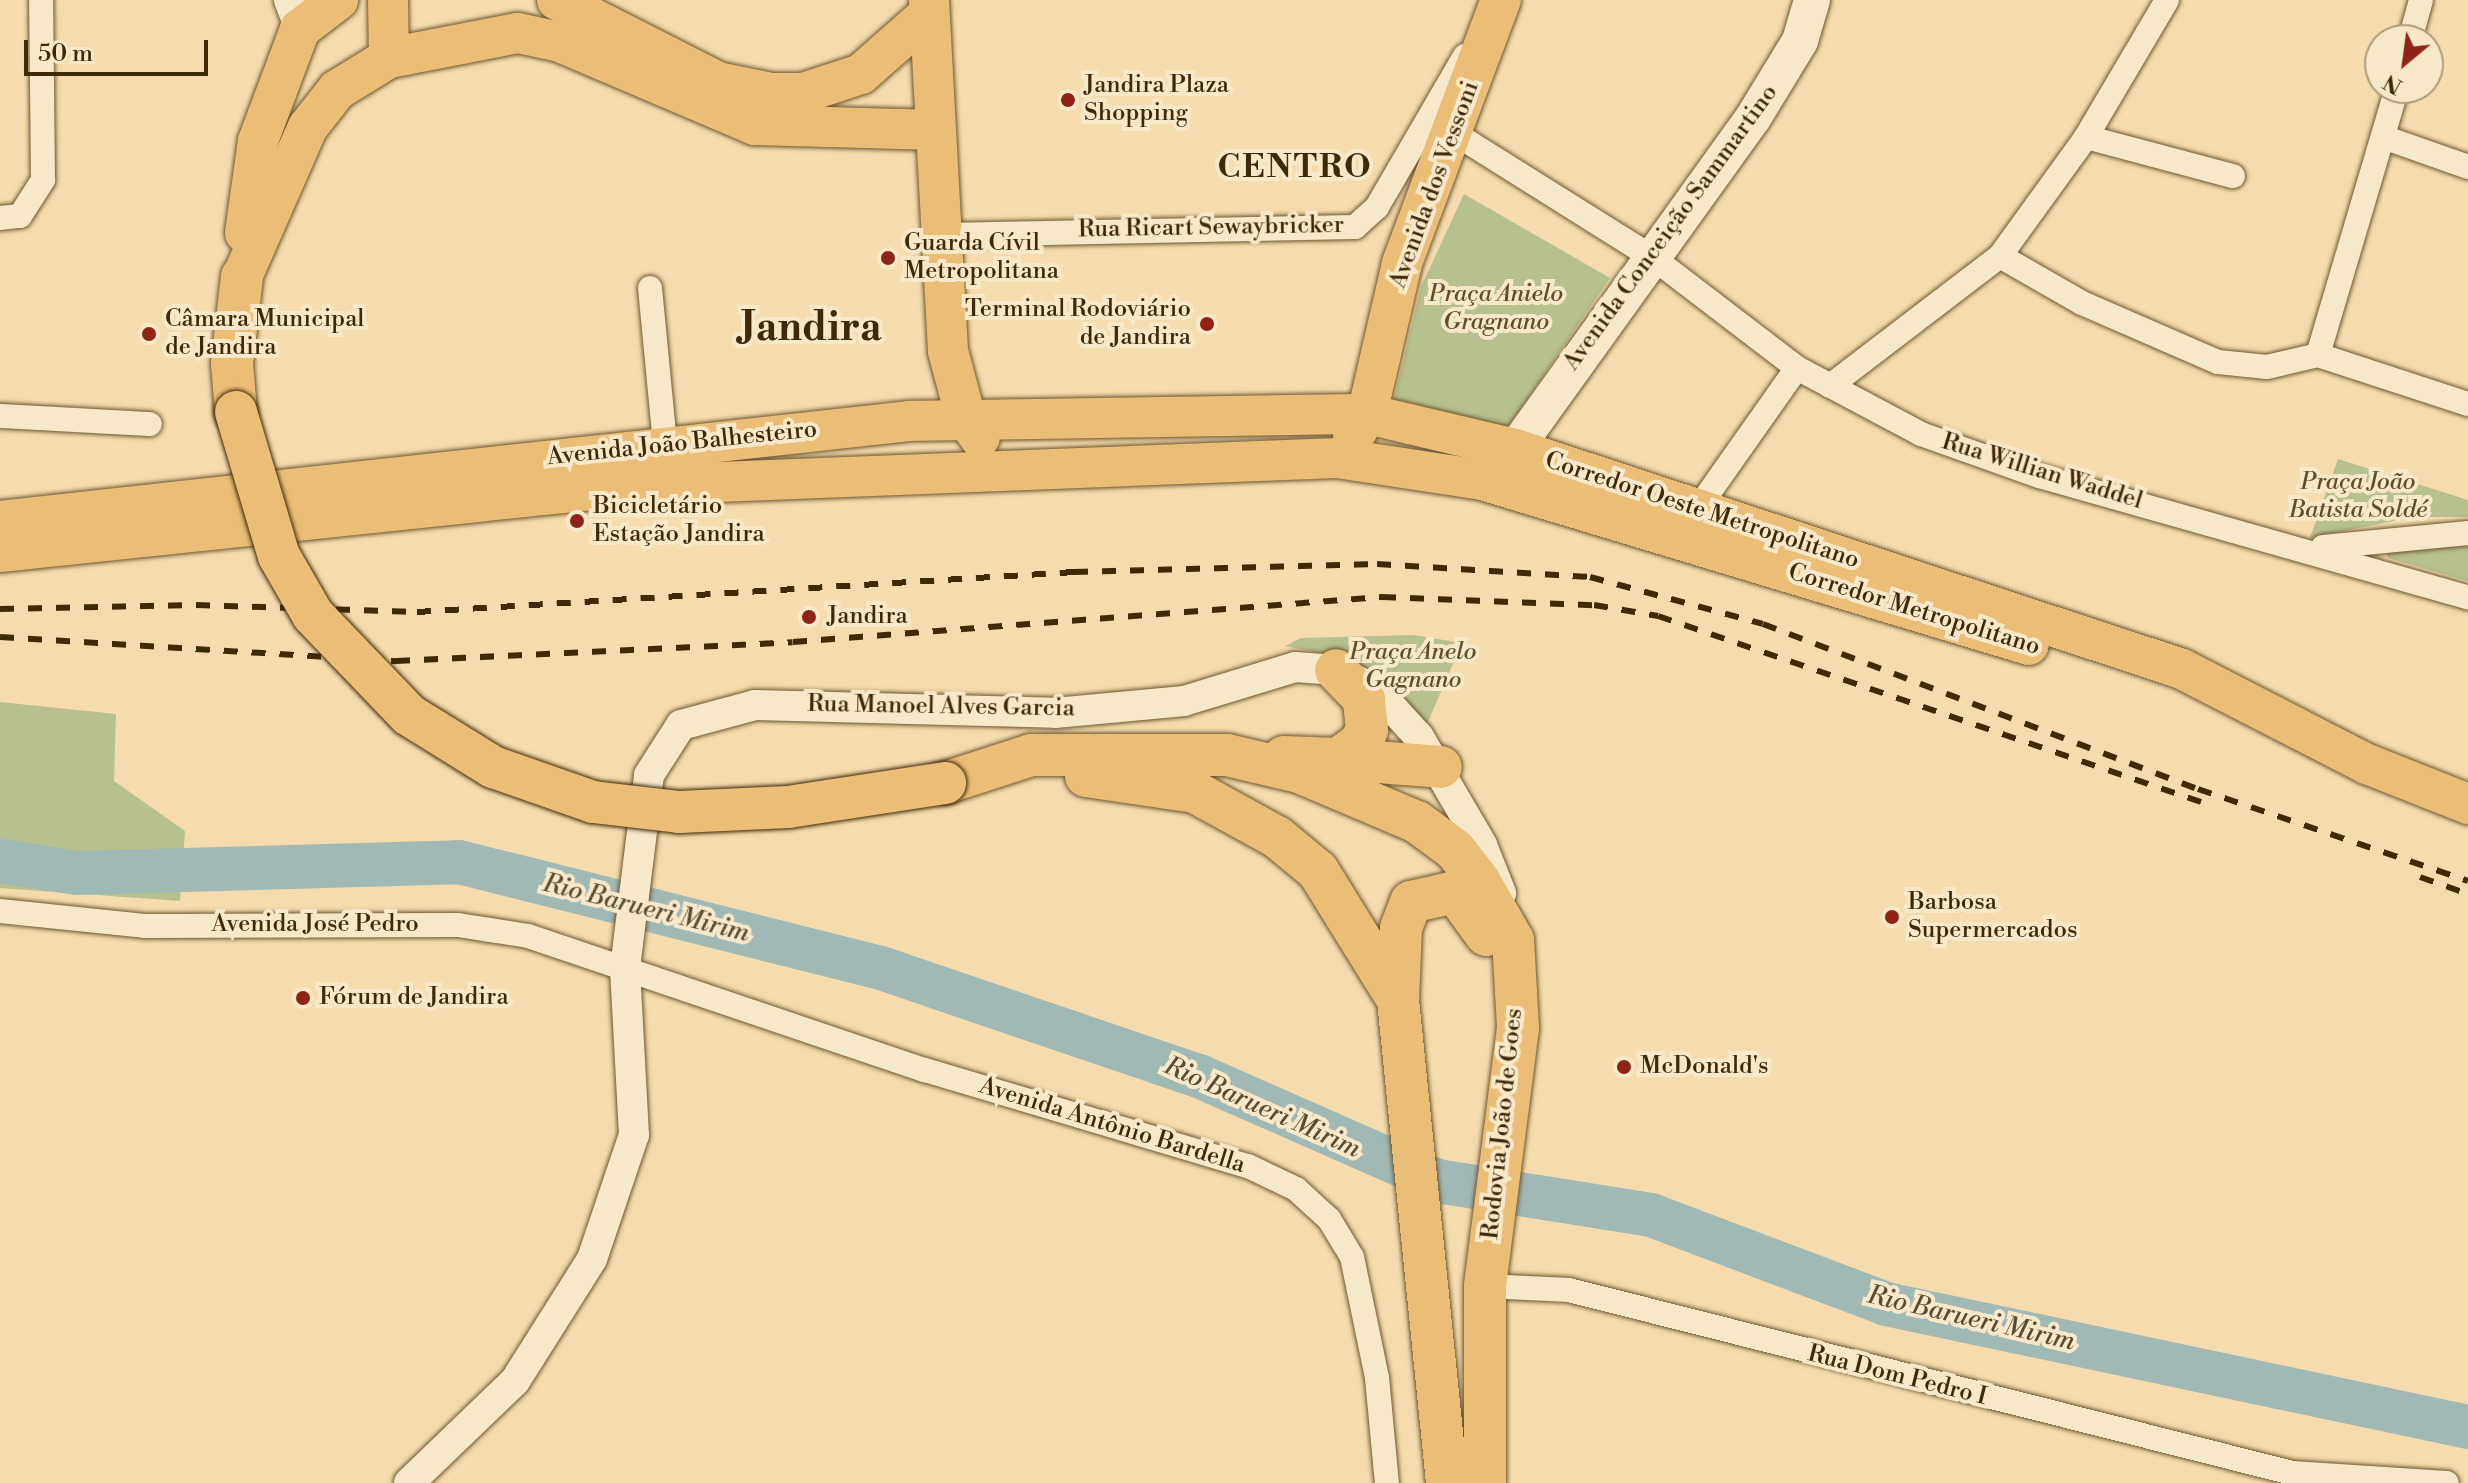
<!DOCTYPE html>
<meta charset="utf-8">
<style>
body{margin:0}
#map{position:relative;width:2468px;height:1483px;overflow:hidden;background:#f5dbad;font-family:"Libre Bodoni",serif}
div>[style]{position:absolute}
.green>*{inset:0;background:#b6c18f}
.river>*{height:44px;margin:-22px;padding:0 22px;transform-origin:22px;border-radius:22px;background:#a0b9b4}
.roads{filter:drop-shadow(0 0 2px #6d5630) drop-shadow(0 0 2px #6d5630)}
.minor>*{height:24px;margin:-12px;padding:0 12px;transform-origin:12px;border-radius:12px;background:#f8e8ca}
.tertiary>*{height:30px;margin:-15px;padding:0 15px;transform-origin:15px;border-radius:15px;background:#f8e8ca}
.secondary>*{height:36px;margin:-18px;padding:0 18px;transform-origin:18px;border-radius:18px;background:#f8e8ca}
.primary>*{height:40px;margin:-20px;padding:0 20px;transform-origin:20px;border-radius:20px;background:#eabe76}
.trunk>*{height:42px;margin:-21px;padding:0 21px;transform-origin:21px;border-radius:21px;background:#eabe76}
.rail>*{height:6px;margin-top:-3px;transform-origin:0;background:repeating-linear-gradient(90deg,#402907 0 14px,transparent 0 28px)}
.bridges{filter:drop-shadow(0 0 2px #402907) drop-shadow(0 0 2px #402907)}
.trunk-bridge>*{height:42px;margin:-21px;padding:0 21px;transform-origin:21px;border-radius:21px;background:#eabe76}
.dots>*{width:22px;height:22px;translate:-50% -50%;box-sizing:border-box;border:4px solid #f8e8ca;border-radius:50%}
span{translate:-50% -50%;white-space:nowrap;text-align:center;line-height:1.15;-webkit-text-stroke:8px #f8e8ca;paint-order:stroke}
.poi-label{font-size:24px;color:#402907}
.left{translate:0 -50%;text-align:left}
.right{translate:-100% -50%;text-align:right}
.street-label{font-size:24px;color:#402907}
.park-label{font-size:24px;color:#5e4f29;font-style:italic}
.water-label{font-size:26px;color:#584d32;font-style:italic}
.district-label{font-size:32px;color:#402907;font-weight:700;letter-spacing:2px}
.town-label{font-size:40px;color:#402907;font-weight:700}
.north{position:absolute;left:2364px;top:24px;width:80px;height:80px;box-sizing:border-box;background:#f8e8ca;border:2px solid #ae9c7c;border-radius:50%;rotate:209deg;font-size:22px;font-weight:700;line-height:32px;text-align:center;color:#402907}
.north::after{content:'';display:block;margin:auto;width:28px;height:36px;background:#8f2418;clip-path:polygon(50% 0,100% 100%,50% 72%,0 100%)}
.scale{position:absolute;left:24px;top:40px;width:184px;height:36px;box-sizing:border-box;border:4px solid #402907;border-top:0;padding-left:10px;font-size:24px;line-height:28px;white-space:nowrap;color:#402907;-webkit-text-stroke:6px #f8e8ca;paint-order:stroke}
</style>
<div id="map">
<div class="green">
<i style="clip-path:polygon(1464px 194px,1610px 278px,1503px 434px,1393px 403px,1421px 287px)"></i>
<i style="clip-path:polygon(2338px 459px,2468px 500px,2468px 517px,2413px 517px,2310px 538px)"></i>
<i style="clip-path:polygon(2394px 541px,2468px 546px,2468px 581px,2388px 558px,2386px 548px)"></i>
<i style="clip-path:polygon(1413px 635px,1462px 643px,1427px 724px,1348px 658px,1285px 646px,1301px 638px)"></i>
<i style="clip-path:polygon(0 702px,116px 714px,114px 781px,185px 831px,180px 901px,0 888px)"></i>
</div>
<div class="river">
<i style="left:0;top:861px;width:78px;rotate:8.9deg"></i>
<i style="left:77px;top:873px;width:382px;rotate:-1.6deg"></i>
<i style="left:459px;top:862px;width:435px;rotate:14.1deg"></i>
<i style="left:881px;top:968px;width:336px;rotate:18.8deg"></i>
<i style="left:1199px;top:1076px;width:260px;rotate:23.8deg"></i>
<i style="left:1437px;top:1181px;width:217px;rotate:9deg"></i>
<i style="left:1651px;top:1215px;width:251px;rotate:20.7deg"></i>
<i style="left:1886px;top:1304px;width:595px;rotate:11.93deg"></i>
</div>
<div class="roads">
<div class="minor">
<i style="left:2410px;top:40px;width:41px;rotate:-74.6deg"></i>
<i style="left:2397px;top:88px;width:278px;rotate:106.5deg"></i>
<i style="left:2318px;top:355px;width:158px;rotate:18.1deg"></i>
<i style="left:1454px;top:133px;width:234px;rotate:32.1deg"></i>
<i style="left:1652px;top:257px;width:183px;rotate:37.4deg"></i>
<i style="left:1797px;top:368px;width:140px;rotate:28deg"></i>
<i style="left:1921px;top:434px;width:125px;rotate:19.6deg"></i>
<i style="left:2039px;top:476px;width:446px;rotate:15.8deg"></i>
<i style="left:2086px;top:137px;width:152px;rotate:14.9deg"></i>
<i style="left:2383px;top:137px;width:90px;rotate:19.4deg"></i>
<i style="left:0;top:218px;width:20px;rotate:-6deg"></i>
<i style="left:20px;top:216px;width:43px;rotate:-57.4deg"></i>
<i style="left:43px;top:180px;width:180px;rotate:-90.6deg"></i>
<i style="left:942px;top:235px;width:413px;rotate:-1.1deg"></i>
<i style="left:1355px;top:227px;width:30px;rotate:-42deg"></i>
<i style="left:1377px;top:207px;width:175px;rotate:-59.8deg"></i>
<i style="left:2000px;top:256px;width:95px;rotate:29.8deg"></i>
<i style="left:2082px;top:303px;width:148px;rotate:23.5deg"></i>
<i style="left:2218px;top:362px;width:49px;rotate:5.8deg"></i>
<i style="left:2267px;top:367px;width:52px;rotate:-13.2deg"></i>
<i style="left:650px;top:288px;width:158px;rotate:84.5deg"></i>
<i style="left:1830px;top:386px;width:214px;rotate:-37.4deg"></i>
<i style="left:2000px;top:256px;width:147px;rotate:-54.1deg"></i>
<i style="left:2086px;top:137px;width:159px;rotate:-59.4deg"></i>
<i style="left:0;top:416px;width:150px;rotate:3.1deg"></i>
<i style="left:1708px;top:494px;width:154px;rotate:-54.8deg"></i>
<i style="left:2323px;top:547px;width:146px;rotate:-5.5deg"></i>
<i style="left:0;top:911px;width:145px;rotate:5.9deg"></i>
<i style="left:144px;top:926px;width:314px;rotate:-0.2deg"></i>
<i style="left:458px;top:925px;width:71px;rotate:8.9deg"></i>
<i style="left:528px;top:936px;width:419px;rotate:18.7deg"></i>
<i style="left:925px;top:1070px;width:337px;rotate:16.6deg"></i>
<i style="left:1248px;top:1166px;width:53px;rotate:25.6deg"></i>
<i style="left:1296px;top:1189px;width:45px;rotate:42.3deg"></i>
<i style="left:1329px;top:1219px;width:44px;rotate:58.8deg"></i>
<i style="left:1352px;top:1257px;width:124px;rotate:78.3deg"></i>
<i style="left:1377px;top:1378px;width:105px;rotate:84.6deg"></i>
<i style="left:1485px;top:1286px;width:84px;rotate:2.7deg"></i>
<i style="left:1569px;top:1290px;width:746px;rotate:14.2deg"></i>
<i style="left:2292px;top:1473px;width:16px;rotate:38deg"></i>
<i style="left:2292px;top:1473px;width:155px;rotate:3.7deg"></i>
</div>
<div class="tertiary">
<i style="left:289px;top:0;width:31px;rotate:69deg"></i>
<i style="left:409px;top:1483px;width:147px;rotate:-43.9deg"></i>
<i style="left:515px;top:1381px;width:144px;rotate:-57.7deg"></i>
<i style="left:592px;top:1259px;width:131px;rotate:-71.3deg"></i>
<i style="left:634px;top:1135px;width:167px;rotate:-93.1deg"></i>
<i style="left:625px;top:968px;width:194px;rotate:-82.9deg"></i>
<i style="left:649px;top:775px;width:59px;rotate:-57.4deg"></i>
<i style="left:681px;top:725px;width:77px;rotate:-15.1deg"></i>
<i style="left:755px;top:705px;width:300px;rotate:1.5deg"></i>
<i style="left:1055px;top:713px;width:130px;rotate:-5.3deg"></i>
<i style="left:1184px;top:701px;width:116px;rotate:-17deg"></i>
<i style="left:1295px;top:667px;width:41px;rotate:4.2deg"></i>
<i style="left:1336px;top:670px;width:46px;rotate:27.1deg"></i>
<i style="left:1377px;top:691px;width:62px;rotate:47.6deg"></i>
<i style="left:1419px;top:737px;width:125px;rotate:59.7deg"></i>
<i style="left:1482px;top:845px;width:52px;rotate:68.4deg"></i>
</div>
<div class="secondary">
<i style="left:1515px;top:449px;width:408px;rotate:-54.3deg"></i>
<i style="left:1753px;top:118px;width:90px;rotate:-58.6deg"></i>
<i style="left:1800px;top:41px;width:43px;rotate:-73.7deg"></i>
</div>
<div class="primary">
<i style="left:388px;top:0;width:58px;rotate:89deg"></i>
<i style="left:557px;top:0;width:181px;rotate:27deg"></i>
<i style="left:718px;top:82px;width:54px;rotate:11.7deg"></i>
<i style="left:771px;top:93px;width:32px"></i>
<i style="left:803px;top:93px;width:61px;rotate:-18.1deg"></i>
<i style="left:861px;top:74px;width:91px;rotate:-41.4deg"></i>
<i style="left:929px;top:0;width:352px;rotate:86.9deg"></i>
<i style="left:948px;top:351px;width:69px;rotate:75deg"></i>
<i style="left:966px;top:418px;width:24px;rotate:55deg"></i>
<i style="left:245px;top:233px;width:93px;rotate:-82deg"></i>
<i style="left:258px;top:141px;width:120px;rotate:-69.4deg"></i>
<i style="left:300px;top:29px;width:48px;rotate:-37.3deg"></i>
<i style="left:242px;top:277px;width:164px;rotate:-66.3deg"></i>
<i style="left:308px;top:127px;width:47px;rotate:-51.9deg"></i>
<i style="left:337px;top:90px;width:61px;rotate:-31.6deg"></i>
<i style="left:389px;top:58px;width:131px;rotate:-11deg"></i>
<i style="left:518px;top:33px;width:43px;rotate:12.1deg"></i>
<i style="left:560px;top:42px;width:212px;rotate:23.1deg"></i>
<i style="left:755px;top:125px;width:181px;rotate:1.6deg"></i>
<i style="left:1353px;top:438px;width:28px;rotate:-60deg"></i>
<i style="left:1367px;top:414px;width:155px;rotate:-76.9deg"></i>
<i style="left:1402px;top:263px;width:281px;rotate:-69.4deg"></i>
<i style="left:0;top:521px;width:914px;rotate:-6.28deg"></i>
<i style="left:909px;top:421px;width:458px;rotate:-0.9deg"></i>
<i style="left:1367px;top:414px;width:152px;rotate:13.3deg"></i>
<i style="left:1515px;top:449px;width:702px;rotate:18.25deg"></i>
<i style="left:2182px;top:669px;width:208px;rotate:27.2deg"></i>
<i style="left:2367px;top:764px;width:109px;rotate:21.6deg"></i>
<i style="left:0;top:552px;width:643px;rotate:-5.98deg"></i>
<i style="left:640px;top:485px;width:698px;rotate:-2.22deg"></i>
<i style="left:1337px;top:458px;width:147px;rotate:8.6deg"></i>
<i style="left:1482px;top:480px;width:571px;rotate:16.79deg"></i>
</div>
<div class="trunk">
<i style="left:236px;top:412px;width:49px;rotate:-94.7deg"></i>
<i style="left:232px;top:363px;width:87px;rotate:-83.4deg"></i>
<i style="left:1284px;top:757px;width:54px;rotate:2.1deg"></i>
<i style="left:1338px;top:759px;width:26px;rotate:-36deg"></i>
<i style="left:1359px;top:744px;width:16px;rotate:-60deg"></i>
<i style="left:1367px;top:730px;width:31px;rotate:-96deg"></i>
<i style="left:1364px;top:699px;width:40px;rotate:-134deg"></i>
<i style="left:1338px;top:759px;width:103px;rotate:4.4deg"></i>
<i style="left:1086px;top:776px;width:110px;rotate:8.4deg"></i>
<i style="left:1195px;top:792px;width:94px;rotate:28.8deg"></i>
<i style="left:1277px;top:837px;width:53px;rotate:39.7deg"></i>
<i style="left:1318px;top:871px;width:152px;rotate:58.2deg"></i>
<i style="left:1398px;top:1000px;width:485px;rotate:84.2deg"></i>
<i style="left:945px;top:783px;width:90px;rotate:-18deg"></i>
<i style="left:1031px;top:755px;width:196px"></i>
<i style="left:1227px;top:755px;width:74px;rotate:13.3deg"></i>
<i style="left:1299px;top:772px;width:128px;rotate:23deg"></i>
<i style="left:1417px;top:822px;width:47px;rotate:36.4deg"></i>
<i style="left:1455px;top:850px;width:39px;rotate:52deg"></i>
<i style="left:1479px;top:881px;width:68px;rotate:60deg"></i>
<i style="left:1513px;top:940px;width:88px;rotate:86.7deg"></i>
<i style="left:1518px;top:1028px;width:260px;rotate:97.3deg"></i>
<i style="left:1485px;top:1286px;width:197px;rotate:90deg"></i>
<i style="left:1398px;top:1000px;width:72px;rotate:-87.6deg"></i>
<i style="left:1401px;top:928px;width:28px;rotate:-69deg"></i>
<i style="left:1411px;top:902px;width:45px;rotate:-12.8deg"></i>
<i style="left:1455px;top:892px;width:53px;rotate:54.2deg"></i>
</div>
</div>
<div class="rail">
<i style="left:0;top:609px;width:196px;rotate:-1.2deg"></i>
<i style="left:196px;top:605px;width:221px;rotate:1.8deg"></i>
<i style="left:417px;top:612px;width:658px;rotate:-3.48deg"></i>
<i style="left:1074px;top:572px;width:303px;rotate:-1.5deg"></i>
<i style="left:1377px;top:564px;width:213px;rotate:3.5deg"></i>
<i style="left:1590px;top:577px;width:179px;rotate:15.2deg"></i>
<i style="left:1763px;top:624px;width:465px;rotate:20.8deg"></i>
<i style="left:2198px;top:789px;width:285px;rotate:18.8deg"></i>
<i style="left:0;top:637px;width:397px;rotate:3.5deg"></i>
<i style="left:396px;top:661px;width:397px;rotate:-2.7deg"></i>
<i style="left:793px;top:642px;width:591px;rotate:-4.37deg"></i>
<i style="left:1382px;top:597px;width:212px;rotate:2.2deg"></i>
<i style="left:1594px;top:605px;width:65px;rotate:9.8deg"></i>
<i style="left:1658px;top:616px;width:574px;rotate:18.91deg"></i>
<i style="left:2420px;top:877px;width:51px;rotate:19.5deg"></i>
</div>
<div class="bridges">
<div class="trunk-bridge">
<i style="left:236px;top:412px;width:150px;rotate:73.4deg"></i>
<i style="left:279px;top:556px;width:68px;rotate:60deg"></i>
<i style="left:313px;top:615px;width:139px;rotate:46.2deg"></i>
<i style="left:409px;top:715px;width:99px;rotate:31.8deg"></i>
<i style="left:493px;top:767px;width:106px;rotate:19.3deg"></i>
<i style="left:593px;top:802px;width:87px;rotate:6.6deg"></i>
<i style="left:679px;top:812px;width:109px;rotate:-2.6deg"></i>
<i style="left:788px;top:807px;width:159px;rotate:-8.7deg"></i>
</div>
</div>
<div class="dots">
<i style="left:1068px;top:100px;background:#8f2418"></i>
<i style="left:888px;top:258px;background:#8f2418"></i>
<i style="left:1207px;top:324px;background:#8f2418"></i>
<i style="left:149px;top:334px;background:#8f2418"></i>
<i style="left:577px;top:521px;background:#8f2418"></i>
<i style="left:809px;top:617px;background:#8f2418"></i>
<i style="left:1892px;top:917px;background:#8f2418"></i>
<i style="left:303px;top:998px;background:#8f2418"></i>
<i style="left:1624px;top:1067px;background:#8f2418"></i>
</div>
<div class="poi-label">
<span class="left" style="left:1084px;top:100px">Jandira Plaza<br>Shopping</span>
<span class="left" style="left:904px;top:258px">Guarda Cívil<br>Metropolitana</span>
<span class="right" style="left:1191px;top:324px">Terminal Rodoviário<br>de Jandira</span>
<span class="left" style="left:165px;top:334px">Câmara Municipal<br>de Jandira</span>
<span class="left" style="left:593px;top:521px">Bicicletário<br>Estação Jandira</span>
<span class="left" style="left:827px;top:617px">Jandira</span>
<span class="left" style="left:1908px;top:917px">Barbosa<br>Supermercados</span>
<span class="left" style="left:319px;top:998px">Fórum de Jandira</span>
<span class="left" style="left:1640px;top:1067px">McDonald's</span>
</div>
<div class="street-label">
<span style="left:1435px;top:185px;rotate:-70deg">Avenida dos Vessoni</span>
<span style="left:1211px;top:228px;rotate:-1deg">Rua Ricart Sewaybricker</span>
<span style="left:1671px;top:228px;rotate:-54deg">Avenida Conceição Sammartino</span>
<span style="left:682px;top:444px;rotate:-6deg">Avenida João Balhesteiro</span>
<span style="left:2042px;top:472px;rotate:17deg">Rua Willian Waddel</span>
<span style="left:1702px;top:511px;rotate:18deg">Corredor Oeste Metropolitano</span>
<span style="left:1914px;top:610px;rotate:17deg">Corredor Metropolitano</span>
<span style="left:941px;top:707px;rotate:1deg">Rua Manoel Alves Garcia</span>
<span style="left:315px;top:925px">Avenida José Pedro</span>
<span style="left:1503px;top:1124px;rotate:-84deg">Rodovia João de Goes</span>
<span style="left:1112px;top:1126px;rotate:17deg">Avenida Antônio Bardella</span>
<span style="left:1897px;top:1376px;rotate:14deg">Rua Dom Pedro I</span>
</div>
<div class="park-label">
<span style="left:1496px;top:309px">Praça Anielo<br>Gragnano</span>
<span style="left:2358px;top:497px">Praça João<br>Batista Soldé</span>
<span style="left:1413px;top:667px">Praça Anelo<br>Gagnano</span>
</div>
<div class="water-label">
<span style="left:646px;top:909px;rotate:14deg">Rio Barueri Mirim</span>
<span style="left:1262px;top:1108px;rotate:24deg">Rio Barueri Mirim</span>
<span style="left:1971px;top:1319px;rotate:13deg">Rio Barueri Mirim</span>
</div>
<div class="district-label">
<span style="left:1295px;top:167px">CENTRO</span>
</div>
<div class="town-label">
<span style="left:811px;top:328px">Jandira</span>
</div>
<div class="north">N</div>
<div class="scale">50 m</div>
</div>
